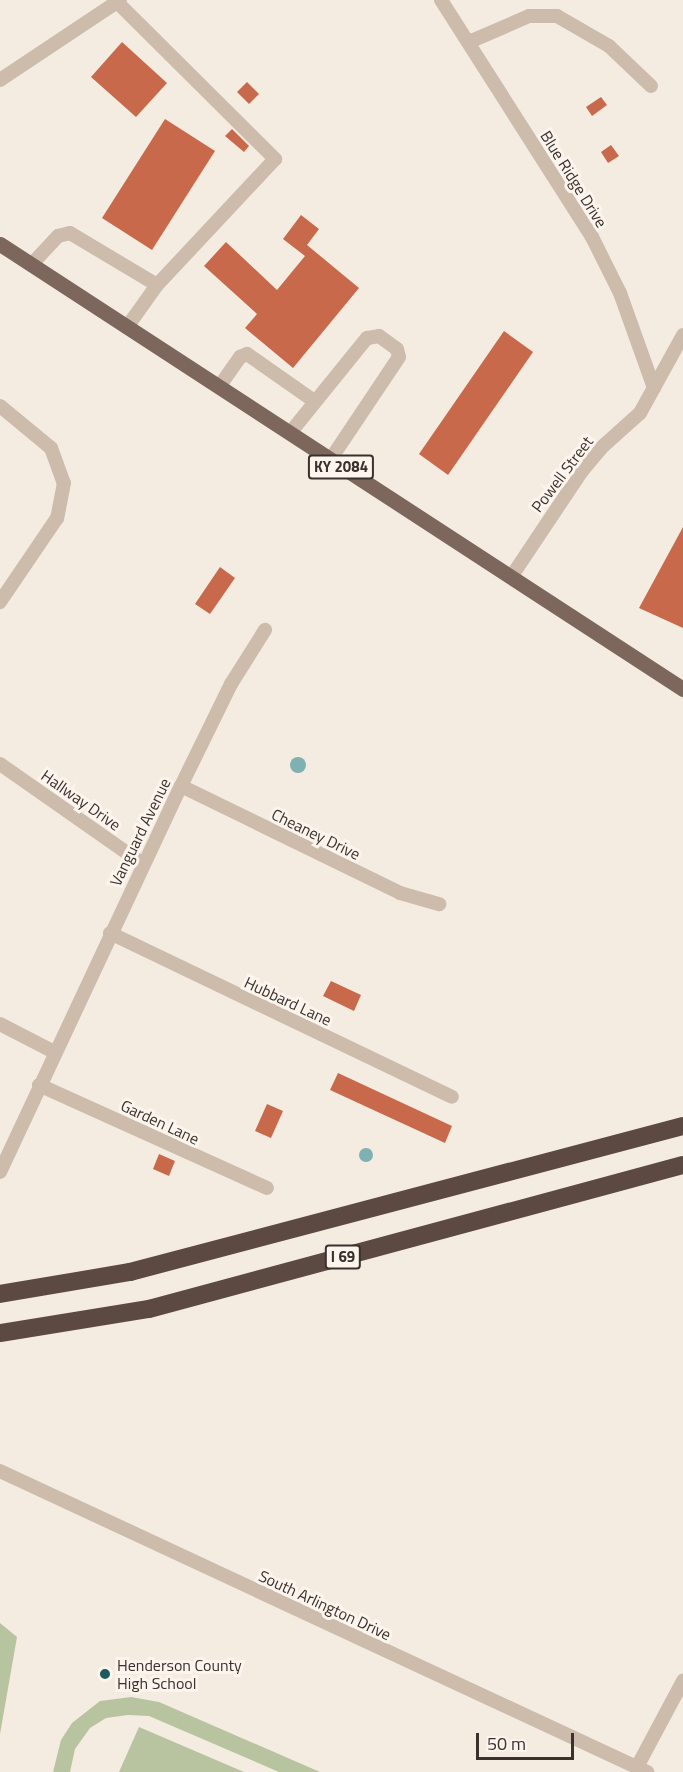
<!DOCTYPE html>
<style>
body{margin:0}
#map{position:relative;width:683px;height:1772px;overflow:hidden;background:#f4ebe1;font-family:"Titillium Web",sans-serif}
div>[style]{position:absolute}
.green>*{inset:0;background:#b8c4a0}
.water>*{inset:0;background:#7fb0b2}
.round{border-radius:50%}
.building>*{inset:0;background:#c8694b}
.minor>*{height:14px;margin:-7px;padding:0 7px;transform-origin:7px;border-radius:7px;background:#cdbbac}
.major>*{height:15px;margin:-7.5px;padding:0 7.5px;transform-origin:7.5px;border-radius:7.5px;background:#7d675c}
.highway>*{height:18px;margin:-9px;padding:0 9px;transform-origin:9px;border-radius:9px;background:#5c4a42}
.dots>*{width:16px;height:16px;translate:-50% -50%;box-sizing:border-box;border:3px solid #fbf5ee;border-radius:50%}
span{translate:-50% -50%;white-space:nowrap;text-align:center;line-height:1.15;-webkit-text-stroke:6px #fbf5ee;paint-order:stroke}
.shield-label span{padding:2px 4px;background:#fbf5ee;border:2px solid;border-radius:4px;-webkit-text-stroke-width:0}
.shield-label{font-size:15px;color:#3b302b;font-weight:700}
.street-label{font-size:16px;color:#3b302b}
.poi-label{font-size:16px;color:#3b302b}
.left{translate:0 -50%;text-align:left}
.scale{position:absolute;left:476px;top:1733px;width:98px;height:27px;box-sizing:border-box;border:3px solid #3b302b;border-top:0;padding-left:8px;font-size:18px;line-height:21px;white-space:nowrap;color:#3b302b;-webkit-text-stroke:4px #fbf5ee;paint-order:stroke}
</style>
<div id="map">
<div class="green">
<i style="clip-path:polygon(0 1623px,17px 1637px,0 1734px)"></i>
<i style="clip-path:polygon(131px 1697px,159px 1702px,320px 1772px,279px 1772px,149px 1716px,128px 1715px,106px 1718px,90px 1728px,75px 1749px,70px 1772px,53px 1772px,61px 1740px,72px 1723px,100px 1701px)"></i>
<i style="clip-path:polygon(139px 1727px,244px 1772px,119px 1772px)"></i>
</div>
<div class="water">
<i class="round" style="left:290px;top:757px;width:16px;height:16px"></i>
<i class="round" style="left:359px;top:1148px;width:14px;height:14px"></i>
</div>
<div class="building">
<i style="clip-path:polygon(122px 42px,167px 83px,136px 117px,91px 77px)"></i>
<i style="clip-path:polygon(247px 82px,259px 94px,249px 104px,237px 92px)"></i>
<i style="clip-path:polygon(601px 97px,607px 105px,592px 116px,586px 107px)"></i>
<i style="clip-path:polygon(165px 119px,215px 151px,152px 250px,102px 218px)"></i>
<i style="clip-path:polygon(232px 129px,249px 146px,244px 152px,225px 136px)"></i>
<i style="clip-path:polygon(611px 145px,619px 156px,608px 163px,601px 152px)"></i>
<i style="clip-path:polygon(301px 215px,319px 229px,307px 245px,359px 288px,293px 368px,245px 328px,257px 314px,204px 266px,226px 242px,277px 290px,305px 256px,283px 239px)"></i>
<i style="clip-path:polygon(504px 331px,533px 352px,448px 475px,419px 454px)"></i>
<i style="clip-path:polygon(683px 527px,683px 628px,639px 608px)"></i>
<i style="clip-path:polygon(220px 567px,235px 578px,210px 614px,195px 604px)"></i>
<i style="clip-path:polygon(331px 981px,361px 995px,354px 1011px,323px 996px)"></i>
<i style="clip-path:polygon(338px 1073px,452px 1126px,445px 1143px,330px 1090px)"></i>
<i style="clip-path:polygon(267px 1104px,283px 1111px,271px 1138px,255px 1131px)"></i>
<i style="clip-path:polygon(159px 1154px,175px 1161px,169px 1176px,153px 1169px)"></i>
</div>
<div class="minor">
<i style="left:441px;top:0;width:281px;rotate:57.5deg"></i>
<i style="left:592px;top:237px;width:63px;rotate:63.4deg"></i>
<i style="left:620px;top:293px;width:101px;rotate:70.3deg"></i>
<i style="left:117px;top:2px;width:223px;rotate:44.8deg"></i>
<i style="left:275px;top:159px;width:173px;rotate:133.1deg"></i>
<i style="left:157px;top:285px;width:52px;rotate:125.5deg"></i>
<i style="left:469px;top:42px;width:65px;rotate:-23.4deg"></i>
<i style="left:529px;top:16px;width:28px"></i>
<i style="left:557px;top:16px;width:60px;rotate:30deg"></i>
<i style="left:609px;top:46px;width:58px;rotate:43.6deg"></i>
<i style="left:0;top:80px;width:144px;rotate:-33.7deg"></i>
<i style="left:31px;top:265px;width:40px;rotate:-47deg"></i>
<i style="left:58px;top:236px;width:12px;rotate:-14deg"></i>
<i style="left:70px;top:233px;width:101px;rotate:30.9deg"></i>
<i style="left:219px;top:387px;width:37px;rotate:-55deg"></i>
<i style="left:240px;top:357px;width:8px;rotate:-23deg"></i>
<i style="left:247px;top:354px;width:82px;rotate:35deg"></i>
<i style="left:0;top:406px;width:66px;rotate:39.5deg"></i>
<i style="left:51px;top:448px;width:37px;rotate:70deg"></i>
<i style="left:64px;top:483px;width:36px;rotate:101deg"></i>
<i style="left:57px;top:518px;width:102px;rotate:124.2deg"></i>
<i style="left:290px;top:433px;width:122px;rotate:-51deg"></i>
<i style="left:367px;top:338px;width:12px;rotate:-9deg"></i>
<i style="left:379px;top:336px;width:22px;rotate:36deg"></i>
<i style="left:397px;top:349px;width:8px;rotate:76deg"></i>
<i style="left:399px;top:357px;width:124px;rotate:123.8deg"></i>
<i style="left:511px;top:577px;width:128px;rotate:-56.2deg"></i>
<i style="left:582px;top:471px;width:30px;rotate:-50deg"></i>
<i style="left:601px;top:448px;width:52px;rotate:-41.9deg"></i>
<i style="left:640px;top:413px;width:89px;rotate:-61.1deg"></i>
<i style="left:0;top:764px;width:174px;rotate:35deg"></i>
<i style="left:181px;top:786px;width:244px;rotate:26deg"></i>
<i style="left:400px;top:893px;width:41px;rotate:15.8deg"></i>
<i style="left:110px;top:933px;width:379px;rotate:25.6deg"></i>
<i style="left:0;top:1024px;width:61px;rotate:27.4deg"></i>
<i style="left:39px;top:1085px;width:250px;rotate:24.3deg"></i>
<i style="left:0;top:1172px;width:426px;rotate:-64.9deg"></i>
<i style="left:181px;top:786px;width:114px;rotate:-63.9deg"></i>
<i style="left:231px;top:684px;width:64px;rotate:-57.8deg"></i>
<i style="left:0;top:1471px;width:714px;rotate:24.95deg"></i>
<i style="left:637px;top:1767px;width:98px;rotate:-61.9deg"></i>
</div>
<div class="major">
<i style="left:0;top:244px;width:815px;rotate:33.09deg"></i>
</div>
<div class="highway">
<i style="left:0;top:1294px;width:132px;rotate:-9.6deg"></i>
<i style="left:130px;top:1272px;width:572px;rotate:-14.79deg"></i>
<i style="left:0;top:1333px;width:151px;rotate:-9.2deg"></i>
<i style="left:149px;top:1309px;width:553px;rotate:-15.09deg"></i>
</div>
<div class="dots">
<i style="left:105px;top:1674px;background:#1f5a5e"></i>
</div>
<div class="shield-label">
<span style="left:341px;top:467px">KY 2084</span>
<span style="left:343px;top:1257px">I 69</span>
</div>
<div class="street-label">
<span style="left:574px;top:179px;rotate:58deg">Blue Ridge Drive</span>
<span style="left:562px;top:474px;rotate:-53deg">Powell Street</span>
<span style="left:81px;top:800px;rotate:35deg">Hallway Drive</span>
<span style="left:140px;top:832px;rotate:-64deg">Vanguard Avenue</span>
<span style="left:316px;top:834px;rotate:26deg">Cheaney Drive</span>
<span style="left:288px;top:1001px;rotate:25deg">Hubbard Lane</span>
<span style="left:160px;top:1122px;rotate:25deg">Garden Lane</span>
<span style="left:325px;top:1605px;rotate:25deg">South Arlington Drive</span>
</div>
<div class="poi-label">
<span class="left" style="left:117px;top:1674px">Henderson County<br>High School</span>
</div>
<div class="scale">50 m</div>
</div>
